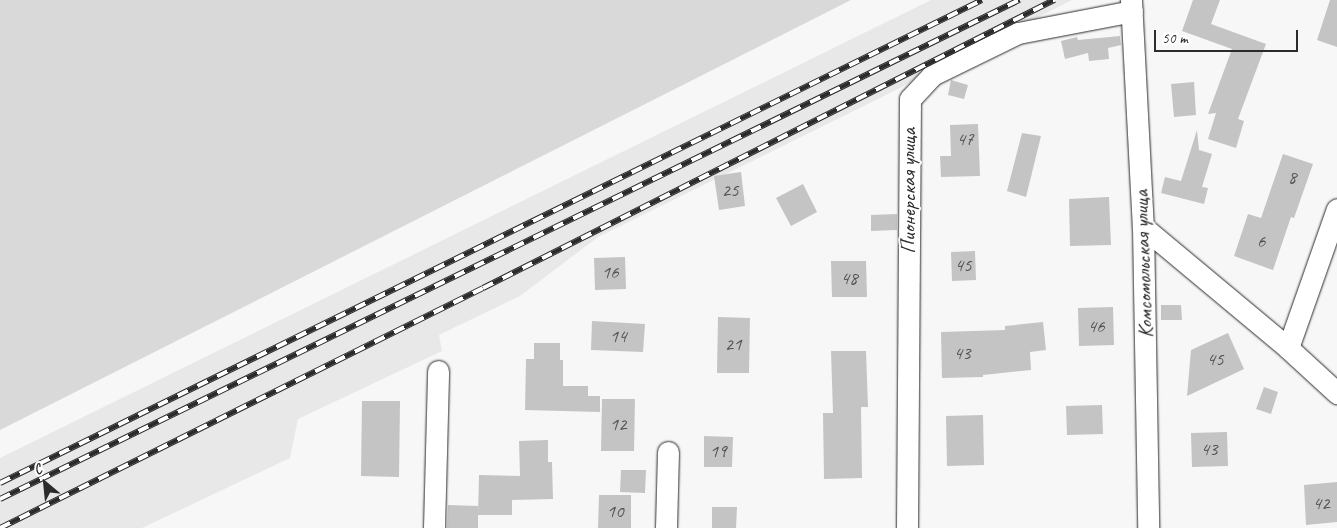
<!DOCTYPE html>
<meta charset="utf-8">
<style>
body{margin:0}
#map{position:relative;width:1337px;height:528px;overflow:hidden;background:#f7f7f7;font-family:Caveat,sans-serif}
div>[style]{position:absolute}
.built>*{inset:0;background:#e8e8e8}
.green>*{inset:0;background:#d9d9d9}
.building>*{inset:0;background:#c4c4c4}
.roads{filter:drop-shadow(0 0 1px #2b2b2b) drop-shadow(0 0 1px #2b2b2b)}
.street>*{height:21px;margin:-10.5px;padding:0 10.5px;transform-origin:10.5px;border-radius:10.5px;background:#fff}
.rail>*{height:5.5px;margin-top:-2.75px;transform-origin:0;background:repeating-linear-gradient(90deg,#fff 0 11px,#2b2b2b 0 22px);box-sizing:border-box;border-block:1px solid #2b2b2b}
span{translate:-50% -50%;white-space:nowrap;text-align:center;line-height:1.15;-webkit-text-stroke:4px #fff;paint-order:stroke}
.number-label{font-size:19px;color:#515151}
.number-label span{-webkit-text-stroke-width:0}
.street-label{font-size:21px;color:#2b2b2b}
.north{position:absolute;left:20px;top:458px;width:50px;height:50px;-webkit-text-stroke:4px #fff;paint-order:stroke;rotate:332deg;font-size:14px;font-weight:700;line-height:20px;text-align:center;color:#2b2b2b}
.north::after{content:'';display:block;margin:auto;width:18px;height:22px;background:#2b2b2b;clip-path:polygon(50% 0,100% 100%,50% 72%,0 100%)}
.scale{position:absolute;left:1154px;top:30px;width:144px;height:22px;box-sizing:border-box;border:2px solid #2b2b2b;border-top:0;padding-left:6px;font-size:15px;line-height:18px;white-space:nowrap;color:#2b2b2b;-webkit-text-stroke:4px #fff;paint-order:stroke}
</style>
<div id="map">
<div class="built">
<i style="clip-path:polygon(931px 0,1072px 0,886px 95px,598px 237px,520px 296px,439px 335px,442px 351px,298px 419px,290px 458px,142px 528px,0 528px,0 458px)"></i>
</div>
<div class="green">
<i style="clip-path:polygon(0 0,851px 0,0 430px)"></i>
</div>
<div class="building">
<i style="clip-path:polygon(1193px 0,1220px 0,1211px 24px,1266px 44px,1238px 119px,1244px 121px,1236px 148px,1208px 139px,1216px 113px,1208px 114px,1232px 49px,1182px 31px)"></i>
<i style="clip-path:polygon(1330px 0,1337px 0,1337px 47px,1317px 40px)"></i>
<i style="clip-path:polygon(1120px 36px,1121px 45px,1108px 48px,1109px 59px,1089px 61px,1088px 53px,1065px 59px,1061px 41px,1077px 37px,1078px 40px)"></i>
<i style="clip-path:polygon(951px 80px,968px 85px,964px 99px,948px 95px)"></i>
<i style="clip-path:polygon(1194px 82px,1196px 115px,1174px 117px,1171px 84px)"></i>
<i style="clip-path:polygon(978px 124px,980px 176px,941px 177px,940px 156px,951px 156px,950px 125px)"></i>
<i style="clip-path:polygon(1197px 130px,1199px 150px,1212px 154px,1202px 187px,1208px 188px,1204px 204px,1161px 193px,1165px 177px,1181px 181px)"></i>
<i style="clip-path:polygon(1022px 133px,1041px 136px,1026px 197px,1007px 191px)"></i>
<i style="clip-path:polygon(1283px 154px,1313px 164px,1294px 218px,1291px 217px,1273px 270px,1234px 256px,1248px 214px,1261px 218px)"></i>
<i style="clip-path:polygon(741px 172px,745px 206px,719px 210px,714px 176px)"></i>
<i style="clip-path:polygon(803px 184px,817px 212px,791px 226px,776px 198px)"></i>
<i style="clip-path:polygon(1109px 197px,1111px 245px,1070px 246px,1069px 199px)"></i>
<i style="clip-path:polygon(897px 214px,897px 230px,871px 231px,871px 215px)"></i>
<i style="clip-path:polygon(975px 251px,976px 280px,952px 281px,951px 252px)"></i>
<i style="clip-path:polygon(625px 257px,626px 289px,595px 290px,594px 258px)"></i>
<i style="clip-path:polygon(831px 261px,866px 261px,867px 297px,832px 297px)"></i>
<i style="clip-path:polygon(1161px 305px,1181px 305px,1182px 320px,1161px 320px)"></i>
<i style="clip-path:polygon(1113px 307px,1114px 345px,1079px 346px,1078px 308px)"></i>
<i style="clip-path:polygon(718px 317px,750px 318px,749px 373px,717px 373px)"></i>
<i style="clip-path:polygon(592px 321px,645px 324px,643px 352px,591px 350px)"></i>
<i style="clip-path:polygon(1043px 322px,1046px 350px,1030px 352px,1031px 370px,983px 375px,983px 377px,942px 378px,941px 332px,1005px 330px,1005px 326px)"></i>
<i style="clip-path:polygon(1228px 333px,1244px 369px,1187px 396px,1191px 350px)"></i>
<i style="clip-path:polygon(534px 343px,560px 343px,560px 360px,563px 360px,563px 386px,588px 386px,588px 396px,600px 396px,600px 412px,525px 410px,526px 359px,534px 359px)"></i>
<i style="clip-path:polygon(831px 351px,866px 351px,868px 407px,861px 407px,862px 478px,824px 479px,823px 413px,833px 413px)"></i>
<i style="clip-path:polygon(1264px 387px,1278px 392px,1271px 414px,1256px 409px)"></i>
<i style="clip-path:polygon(602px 399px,635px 399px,634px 451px,601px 451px)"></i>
<i style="clip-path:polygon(362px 401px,400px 401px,399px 477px,361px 476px)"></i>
<i style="clip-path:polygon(1102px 405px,1103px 434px,1067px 435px,1066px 406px)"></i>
<i style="clip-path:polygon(983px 415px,984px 465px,947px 466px,946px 416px)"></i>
<i style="clip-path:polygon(1227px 432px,1228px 466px,1192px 467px,1191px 433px)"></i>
<i style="clip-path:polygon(704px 436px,733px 437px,732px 467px,704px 467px)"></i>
<i style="clip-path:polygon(548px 440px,548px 462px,552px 462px,553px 499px,512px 500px,512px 515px,478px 515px,479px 475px,520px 476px,519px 441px)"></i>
<i style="clip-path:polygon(621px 470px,646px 470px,645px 493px,620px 492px)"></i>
<i style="clip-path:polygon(1337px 482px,1337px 522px,1306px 525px,1304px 485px)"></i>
<i style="clip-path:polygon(599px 495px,631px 495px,631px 528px,598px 528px)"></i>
<i style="clip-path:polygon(448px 505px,478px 506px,478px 528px,447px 528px)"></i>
<i style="clip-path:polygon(712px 507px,737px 507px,736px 528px,712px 528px)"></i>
</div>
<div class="roads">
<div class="street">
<i style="left:1131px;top:0;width:227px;rotate:87deg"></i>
<i style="left:1143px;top:227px;width:301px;rotate:89deg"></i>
<i style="left:1143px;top:227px;width:189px;rotate:39.8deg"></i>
<i style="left:1288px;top:348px;width:67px;rotate:42.6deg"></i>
<i style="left:1288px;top:348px;width:147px;rotate:-70.6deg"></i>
<i style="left:434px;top:528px;width:157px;rotate:-88.5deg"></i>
<i style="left:666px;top:528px;width:76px;rotate:-88.5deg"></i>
<i style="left:907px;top:528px;width:429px;rotate:-89.6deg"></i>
<i style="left:910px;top:99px;width:33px;rotate:-47deg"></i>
<i style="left:932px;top:75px;width:96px;rotate:-26deg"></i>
<i style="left:1018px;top:33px;width:116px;rotate:-10.9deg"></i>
</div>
</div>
<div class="rail">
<i style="left:0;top:483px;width:1094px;rotate:-26.19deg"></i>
<i style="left:0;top:499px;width:1135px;rotate:-26.09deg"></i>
<i style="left:0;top:528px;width:539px;rotate:-26.42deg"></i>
<i style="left:483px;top:288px;width:640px;rotate:-26.77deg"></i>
</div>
<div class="number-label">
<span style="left:965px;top:140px">47</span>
<span style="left:1292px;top:178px">8</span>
<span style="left:730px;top:191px">25</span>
<span style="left:1261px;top:242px">6</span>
<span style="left:963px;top:266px">45</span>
<span style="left:610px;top:273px">16</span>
<span style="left:849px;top:279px">48</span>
<span style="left:1096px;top:327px">46</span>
<span style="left:618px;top:337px">14</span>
<span style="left:733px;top:345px">21</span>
<span style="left:962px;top:354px">43</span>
<span style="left:1215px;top:360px">45</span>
<span style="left:618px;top:425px">12</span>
<span style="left:1209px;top:450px">43</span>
<span style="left:718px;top:452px">19</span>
<span style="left:1321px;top:504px">42</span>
<span style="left:615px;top:512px">10</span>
</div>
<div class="street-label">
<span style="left:908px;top:191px;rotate:-90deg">Пионерская улица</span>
<span style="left:1143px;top:264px;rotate:-92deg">Комсомольская улица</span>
</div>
<div class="north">С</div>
<div class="scale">50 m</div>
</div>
